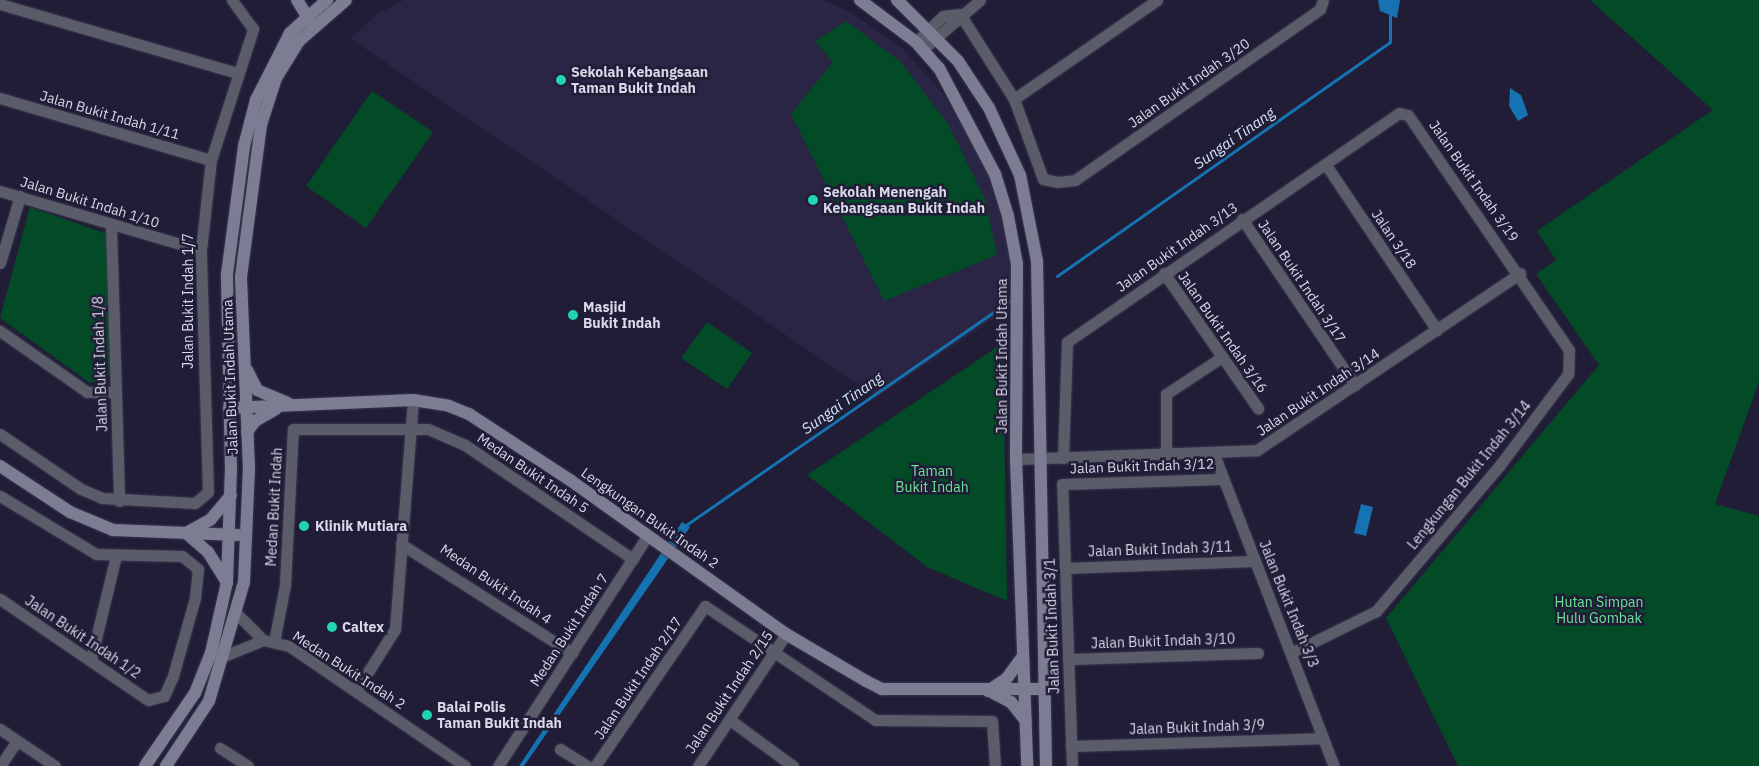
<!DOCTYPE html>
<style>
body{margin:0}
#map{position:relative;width:1759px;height:766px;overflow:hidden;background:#211d37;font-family:"IBM Plex Sans",sans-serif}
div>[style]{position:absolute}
.built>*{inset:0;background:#2a2544}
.green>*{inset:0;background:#024b26}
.water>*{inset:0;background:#1573b2}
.stream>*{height:3px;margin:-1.5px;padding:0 1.5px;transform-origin:1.5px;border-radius:1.5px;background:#1573b2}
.roads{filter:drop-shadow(0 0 1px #3b3750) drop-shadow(0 0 1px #3b3750)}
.street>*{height:11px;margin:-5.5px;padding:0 5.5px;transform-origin:5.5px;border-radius:5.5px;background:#5b5c6a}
.secondary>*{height:12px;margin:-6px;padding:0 6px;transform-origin:6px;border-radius:6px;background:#7c7d93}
.dots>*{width:14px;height:14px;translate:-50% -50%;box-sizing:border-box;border:2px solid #211d37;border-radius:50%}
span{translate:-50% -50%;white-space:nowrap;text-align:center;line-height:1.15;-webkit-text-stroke:5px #211d37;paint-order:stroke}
.poi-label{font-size:14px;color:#d9d8ea;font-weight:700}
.left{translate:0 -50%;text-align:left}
.street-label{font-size:14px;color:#d9d8ea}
.park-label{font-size:14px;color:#69e597}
.water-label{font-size:15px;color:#d3e6f8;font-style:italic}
</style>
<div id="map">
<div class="built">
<i style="clip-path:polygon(404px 0,822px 0,849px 11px,903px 49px,954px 106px,992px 181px,1009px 246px,1014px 305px,877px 397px,351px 39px,377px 14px)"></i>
</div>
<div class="green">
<i style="clip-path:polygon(1590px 0,1759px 0,1759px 382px,1715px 504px,1759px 516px,1759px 766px,1458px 766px,1386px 618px,1599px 365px,1536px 274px,1556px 260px,1537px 231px,1713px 110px)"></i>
<i style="clip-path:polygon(846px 21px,901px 62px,948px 124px,985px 199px,997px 255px,884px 301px,791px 114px,833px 62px,815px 41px)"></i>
<i style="clip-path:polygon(372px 91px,433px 132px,366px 228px,306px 186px)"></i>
<i style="clip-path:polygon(30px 207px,107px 234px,110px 376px,90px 383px,0 318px)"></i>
<i style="clip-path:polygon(707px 322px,752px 353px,727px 389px,681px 358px)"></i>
<i style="clip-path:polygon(1003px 343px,1007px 601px,927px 567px,807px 475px)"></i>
</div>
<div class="water">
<i style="clip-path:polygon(1378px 0,1400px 0,1397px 18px,1380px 11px)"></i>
<i style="clip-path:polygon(1510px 88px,1521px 95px,1528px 115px,1518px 121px,1509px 106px)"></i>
<i style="clip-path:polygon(1361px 504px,1373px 507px,1366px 536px,1354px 533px)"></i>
<i style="clip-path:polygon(682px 522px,690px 527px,524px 766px,519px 766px)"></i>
</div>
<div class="stream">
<i style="left:1057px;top:276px;width:407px;rotate:-35.1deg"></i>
<i style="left:1390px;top:42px;width:29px;rotate:-90deg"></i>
<i style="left:686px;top:525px;width:397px;rotate:-34.7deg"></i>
</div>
<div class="roads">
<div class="street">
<i style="left:0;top:4px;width:247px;rotate:16.2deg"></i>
<i style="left:960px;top:14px;width:101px;rotate:57.6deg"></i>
<i style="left:1014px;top:99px;width:85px;rotate:70.1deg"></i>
<i style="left:1043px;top:179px;width:14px;rotate:12deg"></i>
<i style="left:1057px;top:182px;width:18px;rotate:-6deg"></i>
<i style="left:1075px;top:180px;width:299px;rotate:-34.9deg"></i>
<i style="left:1320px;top:9px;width:9px;rotate:-72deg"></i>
<i style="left:916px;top:42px;width:37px;rotate:-44deg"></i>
<i style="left:943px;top:16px;width:17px;rotate:-7deg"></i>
<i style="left:923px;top:49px;width:75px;rotate:-40.7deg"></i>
<i style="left:0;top:98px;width:220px;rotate:16.4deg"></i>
<i style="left:1014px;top:99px;width:174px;rotate:-34.7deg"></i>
<i style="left:1326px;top:165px;width:199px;rotate:56.1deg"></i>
<i style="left:0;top:191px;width:209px;rotate:16.4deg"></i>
<i style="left:1242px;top:219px;width:201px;rotate:55.8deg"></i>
<i style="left:111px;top:226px;width:275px;rotate:88.3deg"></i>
<i style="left:0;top:263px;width:70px;rotate:-73.4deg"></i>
<i style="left:1164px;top:273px;width:165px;rotate:55.2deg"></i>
<i style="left:0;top:331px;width:106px;rotate:35deg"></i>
<i style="left:87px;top:392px;width:29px"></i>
<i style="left:0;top:434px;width:98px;rotate:34.2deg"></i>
<i style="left:81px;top:489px;width:23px;rotate:23deg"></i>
<i style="left:102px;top:498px;width:93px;rotate:3.1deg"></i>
<i style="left:195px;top:503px;width:17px;rotate:-40deg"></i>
<i style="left:208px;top:492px;width:242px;rotate:-91.7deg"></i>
<i style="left:201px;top:250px;width:91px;rotate:-83.7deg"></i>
<i style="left:211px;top:160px;width:138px;rotate:-72.2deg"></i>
<i style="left:253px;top:29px;width:36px;rotate:-126deg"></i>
<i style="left:1214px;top:454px;width:334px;rotate:69deg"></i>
<i style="left:1166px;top:455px;width:61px;rotate:-90deg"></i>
<i style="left:1166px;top:394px;width:67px;rotate:-33.5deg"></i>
<i style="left:1063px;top:458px;width:116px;rotate:-88deg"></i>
<i style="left:1067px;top:342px;width:403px;rotate:-34.6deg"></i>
<i style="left:1399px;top:113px;width:9px;rotate:13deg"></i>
<i style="left:1408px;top:115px;width:285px;rotate:55.6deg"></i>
<i style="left:1569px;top:350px;width:24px;rotate:92deg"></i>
<i style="left:1568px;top:374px;width:114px;rotate:126.8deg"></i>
<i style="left:1500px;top:465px;width:192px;rotate:130.3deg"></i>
<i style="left:1376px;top:611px;width:93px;rotate:153.7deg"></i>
<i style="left:1016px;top:459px;width:241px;rotate:-2.1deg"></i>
<i style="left:1257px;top:450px;width:317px;rotate:-33.9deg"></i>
<i style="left:0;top:496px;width:112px;rotate:31.1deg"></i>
<i style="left:96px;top:554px;width:86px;rotate:1.3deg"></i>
<i style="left:182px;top:556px;width:21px;rotate:39deg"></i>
<i style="left:198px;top:569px;width:29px;rotate:96deg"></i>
<i style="left:195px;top:598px;width:81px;rotate:105.8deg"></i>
<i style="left:173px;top:676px;width:22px;rotate:114deg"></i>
<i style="left:164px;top:696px;width:16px;rotate:166deg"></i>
<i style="left:148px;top:700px;width:179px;rotate:-145.7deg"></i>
<i style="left:401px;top:544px;width:203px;rotate:32.5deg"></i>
<i style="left:1065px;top:568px;width:190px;rotate:-2.1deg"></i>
<i style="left:237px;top:614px;width:37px;rotate:45deg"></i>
<i style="left:274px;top:642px;width:58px;rotate:-79.1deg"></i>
<i style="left:285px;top:585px;width:156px;rotate:-87.1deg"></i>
<i style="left:293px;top:429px;width:135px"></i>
<i style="left:428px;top:429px;width:40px;rotate:23.4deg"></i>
<i style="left:465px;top:445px;width:203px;rotate:34.2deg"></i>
<i style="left:224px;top:656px;width:42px;rotate:-22.3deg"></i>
<i style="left:263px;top:640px;width:27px;rotate:13deg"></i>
<i style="left:289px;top:646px;width:213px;rotate:34.3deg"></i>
<i style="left:91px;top:659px;width:106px;rotate:-76.4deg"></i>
<i style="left:1068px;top:659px;width:190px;rotate:-1.8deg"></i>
<i style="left:356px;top:691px;width:73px;rotate:-57.8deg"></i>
<i style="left:395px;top:629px;width:230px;rotate:-85.5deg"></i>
<i style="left:730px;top:720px;width:78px;rotate:36.1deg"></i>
<i style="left:0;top:729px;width:66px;rotate:33.9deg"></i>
<i style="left:1071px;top:746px;width:252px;rotate:-1.8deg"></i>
<i style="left:220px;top:748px;width:33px;rotate:33deg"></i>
<i style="left:560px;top:749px;width:32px;rotate:32deg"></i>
<i style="left:0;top:766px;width:30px;rotate:-56deg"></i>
<i style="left:498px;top:766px;width:275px;rotate:-57deg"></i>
<i style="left:595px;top:766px;width:194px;rotate:-55.5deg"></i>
<i style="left:705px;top:606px;width:205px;rotate:33.8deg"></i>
<i style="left:875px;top:720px;width:117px;rotate:0.5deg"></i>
<i style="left:992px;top:721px;width:45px;rotate:86.2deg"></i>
<i style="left:698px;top:766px;width:159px;rotate:-56.3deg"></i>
<i style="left:1072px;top:766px;width:282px;rotate:-92deg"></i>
<i style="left:1062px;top:484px;width:161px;rotate:-1.8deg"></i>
</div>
<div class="secondary">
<i style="left:297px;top:0;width:25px;rotate:58deg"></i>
<i style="left:860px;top:0;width:70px;rotate:36.9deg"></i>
<i style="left:916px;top:42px;width:35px;rotate:49deg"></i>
<i style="left:939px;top:68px;width:120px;rotate:62.2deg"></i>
<i style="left:995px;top:174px;width:44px;rotate:72.8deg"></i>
<i style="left:1008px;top:216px;width:49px;rotate:79.4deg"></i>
<i style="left:1017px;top:264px;width:195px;rotate:90.3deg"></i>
<i style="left:1016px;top:459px;width:307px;rotate:87.9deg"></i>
<i style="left:897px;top:0;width:86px;rotate:45deg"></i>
<i style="left:958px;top:61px;width:56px;rotate:56.6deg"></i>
<i style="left:989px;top:108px;width:74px;rotate:65.2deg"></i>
<i style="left:1020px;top:175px;width:88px;rotate:78.8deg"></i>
<i style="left:1037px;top:261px;width:505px;rotate:88.98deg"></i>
<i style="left:247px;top:370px;width:22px;rotate:63deg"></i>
<i style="left:257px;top:390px;width:33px;rotate:23deg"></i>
<i style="left:229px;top:408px;width:184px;rotate:-2.5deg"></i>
<i style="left:413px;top:400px;width:36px;rotate:9deg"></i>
<i style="left:449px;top:406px;width:22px;rotate:22deg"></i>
<i style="left:469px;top:414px;width:121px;rotate:33.2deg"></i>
<i style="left:570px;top:480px;width:265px;rotate:35.5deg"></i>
<i style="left:786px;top:634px;width:93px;rotate:30.4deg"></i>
<i style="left:866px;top:681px;width:18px;rotate:27deg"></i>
<i style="left:882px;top:689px;width:162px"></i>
<i style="left:247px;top:432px;width:14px;rotate:-54deg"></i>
<i style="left:255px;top:421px;width:24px;rotate:-30deg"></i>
<i style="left:0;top:466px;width:84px;rotate:33.3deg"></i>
<i style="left:70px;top:512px;width:47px;rotate:22.7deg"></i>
<i style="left:113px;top:530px;width:125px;rotate:2.3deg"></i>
<i style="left:188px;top:532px;width:26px;rotate:-29deg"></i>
<i style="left:211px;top:519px;width:31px;rotate:-50deg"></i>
<i style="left:186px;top:533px;width:29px;rotate:41deg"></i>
<i style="left:208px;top:552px;width:36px;rotate:58deg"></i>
<i style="left:988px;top:691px;width:23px;rotate:-34deg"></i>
<i style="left:1007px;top:678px;width:27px;rotate:-54deg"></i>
<i style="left:993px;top:693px;width:20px;rotate:27deg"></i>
<i style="left:1011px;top:702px;width:24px;rotate:52deg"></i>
<i style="left:145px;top:766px;width:88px;rotate:-55.6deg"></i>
<i style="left:195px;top:693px;width:43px;rotate:-68.2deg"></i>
<i style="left:211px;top:653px;width:73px;rotate:-77.3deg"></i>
<i style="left:227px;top:582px;width:112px;rotate:-88deg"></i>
<i style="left:231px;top:470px;width:196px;rotate:-91.2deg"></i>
<i style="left:227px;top:274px;width:129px;rotate:-82.4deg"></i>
<i style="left:244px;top:146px;width:48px;rotate:-75.4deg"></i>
<i style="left:256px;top:100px;width:75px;rotate:-63.1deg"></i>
<i style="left:290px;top:33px;width:50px;rotate:-41.7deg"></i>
<i style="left:166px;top:766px;width:78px;rotate:-56.5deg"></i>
<i style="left:209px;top:701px;width:124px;rotate:-73.6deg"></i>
<i style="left:244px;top:582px;width:113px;rotate:-87.5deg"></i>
<i style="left:249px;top:469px;width:192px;rotate:-92.4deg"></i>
<i style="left:241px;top:277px;width:153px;rotate:-82.5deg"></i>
<i style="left:261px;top:125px;width:49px;rotate:-72.3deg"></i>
<i style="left:276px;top:78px;width:44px;rotate:-58.1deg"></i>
<i style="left:299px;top:41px;width:62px;rotate:-41.1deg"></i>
</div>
</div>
<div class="dots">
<i style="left:561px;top:80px;background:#20d5b0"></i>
<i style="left:813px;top:200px;background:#20d5b0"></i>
<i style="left:573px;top:315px;background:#20d5b0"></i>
<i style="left:304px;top:526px;background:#20d5b0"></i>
<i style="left:332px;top:627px;background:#20d5b0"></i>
<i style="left:427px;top:715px;background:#20d5b0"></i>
</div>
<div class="poi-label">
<span class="left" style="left:571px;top:80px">Sekolah Kebangsaan<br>Taman Bukit Indah</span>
<span class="left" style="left:823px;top:200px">Sekolah Menengah<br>Kebangsaan Bukit Indah</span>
<span class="left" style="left:583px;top:315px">Masjid<br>Bukit Indah</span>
<span class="left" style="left:315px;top:526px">Klinik Mutiara</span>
<span class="left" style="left:342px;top:627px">Caltex</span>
<span class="left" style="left:437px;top:715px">Balai Polis<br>Taman Bukit Indah</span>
</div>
<div class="street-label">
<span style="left:1189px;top:83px;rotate:-35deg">Jalan Bukit Indah 3/20</span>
<span style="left:110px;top:115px;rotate:16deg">Jalan Bukit Indah 1/11</span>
<span style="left:1474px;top:181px;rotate:55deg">Jalan Bukit Indah 3/19</span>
<span style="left:90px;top:202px;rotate:17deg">Jalan Bukit Indah 1/10</span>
<span style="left:1394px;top:239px;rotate:56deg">Jalan 3/18</span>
<span style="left:1177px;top:247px;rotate:-35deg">Jalan Bukit Indah 3/13</span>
<span style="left:1302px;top:281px;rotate:56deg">Jalan Bukit Indah 3/17</span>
<span style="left:188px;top:301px;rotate:-90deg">Jalan Bukit Indah 1/7</span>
<span style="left:1223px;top:332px;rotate:55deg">Jalan Bukit Indah 3/16</span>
<span style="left:1002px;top:356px;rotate:-90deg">Jalan Bukit Indah Utama</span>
<span style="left:100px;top:364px;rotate:-92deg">Jalan Bukit Indah 1/8</span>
<span style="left:230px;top:377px;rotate:-92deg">Jalan Bukit Indah Utama</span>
<span style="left:1318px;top:392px;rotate:-34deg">Jalan Bukit Indah 3/14</span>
<span style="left:1142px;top:466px;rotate:-2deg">Jalan Bukit Indah 3/12</span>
<span style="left:533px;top:473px;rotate:34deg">Medan Bukit Indah 5</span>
<span style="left:1469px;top:475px;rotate:-51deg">Lengkungan Bukit Indah 3/14</span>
<span style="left:274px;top:507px;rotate:-87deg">Medan Bukit Indah</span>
<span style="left:650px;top:518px;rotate:35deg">Lengkungan Bukit Indah 2</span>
<span style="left:1160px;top:549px;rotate:-2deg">Jalan Bukit Indah 3/11</span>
<span style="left:496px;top:584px;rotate:34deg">Medan Bukit Indah 4</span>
<span style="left:1289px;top:604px;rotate:68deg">Jalan Bukit Indah 3/3</span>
<span style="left:1052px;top:626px;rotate:-92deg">Jalan Bukit Indah 3/1</span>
<span style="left:569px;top:630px;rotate:-57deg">Medan Bukit Indah 7</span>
<span style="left:83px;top:637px;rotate:34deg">Jalan Bukit Indah 1/2</span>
<span style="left:1163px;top:641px;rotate:-2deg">Jalan Bukit Indah 3/10</span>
<span style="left:349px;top:670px;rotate:33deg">Medan Bukit Indah 2</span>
<span style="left:638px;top:678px;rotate:-56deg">Jalan Bukit Indah 2/17</span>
<span style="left:729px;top:692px;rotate:-56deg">Jalan Bukit Indah 2/15</span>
<span style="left:1197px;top:727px;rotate:-2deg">Jalan Bukit Indah 3/9</span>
</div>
<div class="park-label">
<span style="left:932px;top:479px">Taman<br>Bukit Indah</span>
<span style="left:1599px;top:610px">Hutan Simpan<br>Hulu Gombak</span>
</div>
<div class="water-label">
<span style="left:1234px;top:138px;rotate:-35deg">Sungai Tinang</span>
<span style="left:842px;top:403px;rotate:-35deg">Sungai Tinang</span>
</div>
</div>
